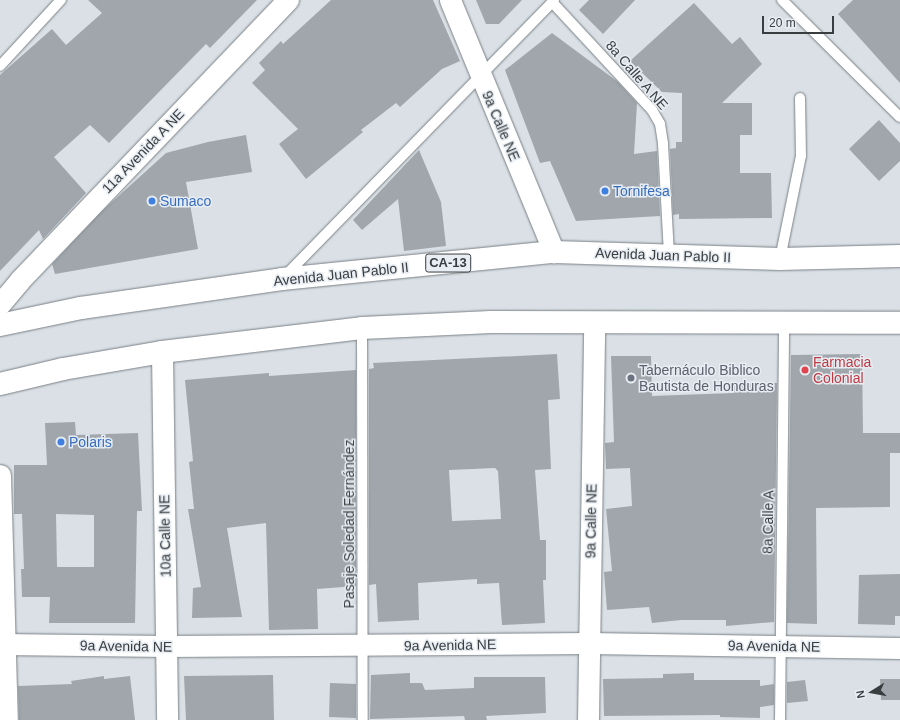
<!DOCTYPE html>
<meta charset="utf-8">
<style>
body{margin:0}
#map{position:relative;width:900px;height:720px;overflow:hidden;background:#dae0e6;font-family:Helvetica,sans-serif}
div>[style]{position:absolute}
.building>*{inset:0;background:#a0a6ab}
.roads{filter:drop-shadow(0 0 1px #7a8085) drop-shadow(0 0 1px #7a8085)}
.lane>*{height:10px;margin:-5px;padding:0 5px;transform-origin:5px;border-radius:5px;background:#fff}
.street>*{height:21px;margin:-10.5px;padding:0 10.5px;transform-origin:10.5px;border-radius:10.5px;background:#fff}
.highway>*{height:22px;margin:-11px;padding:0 11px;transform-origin:11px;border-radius:11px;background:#fff}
.dots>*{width:11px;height:11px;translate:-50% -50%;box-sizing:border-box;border:2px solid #e7edf3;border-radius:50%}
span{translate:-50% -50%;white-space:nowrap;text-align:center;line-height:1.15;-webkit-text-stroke:3px #e7edf3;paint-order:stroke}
.shield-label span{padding:1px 3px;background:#e7edf3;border:1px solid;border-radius:3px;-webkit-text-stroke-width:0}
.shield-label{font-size:13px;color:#3a3d3f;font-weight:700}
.street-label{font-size:14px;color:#3a3d3f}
.shop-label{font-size:14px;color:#366cbe}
.left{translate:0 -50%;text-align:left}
.health-label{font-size:14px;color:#be3a42}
.worship-label{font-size:14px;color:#5b616d}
.north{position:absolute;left:852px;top:672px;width:40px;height:40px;-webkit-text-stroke:3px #e7edf3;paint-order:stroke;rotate:259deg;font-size:11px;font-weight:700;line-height:16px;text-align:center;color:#3a3d3f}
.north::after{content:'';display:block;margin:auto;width:14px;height:18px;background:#3a3d3f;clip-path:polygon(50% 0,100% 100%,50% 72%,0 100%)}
.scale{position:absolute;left:762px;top:16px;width:72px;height:18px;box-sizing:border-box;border:2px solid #3a3d3f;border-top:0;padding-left:5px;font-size:12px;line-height:14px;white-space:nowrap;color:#3a3d3f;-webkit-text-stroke:3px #e7edf3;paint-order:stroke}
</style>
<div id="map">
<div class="building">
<i style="clip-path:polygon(88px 0,257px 0,210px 48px,206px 44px,109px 143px,90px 125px,54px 157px,86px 193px,43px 239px,39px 230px,0 271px,0 75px,52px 29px,66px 45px,102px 13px)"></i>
<i style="clip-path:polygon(331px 0,433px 0,460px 61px,442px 69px,400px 107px,396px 103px,361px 130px,363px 132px,306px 179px,279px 144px,298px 129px,252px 83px,265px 70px,259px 63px,281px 41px,283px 44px)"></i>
<i style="clip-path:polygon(476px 0,522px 0,499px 24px,486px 24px)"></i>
<i style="clip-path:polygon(589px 0,635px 0,603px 34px,579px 10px)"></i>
<i style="clip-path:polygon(853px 0,900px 0,900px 83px,838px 14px)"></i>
<i style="clip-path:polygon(694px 3px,732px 44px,740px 37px,762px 64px,722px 103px,752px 103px,752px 135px,740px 135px,740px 173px,771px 173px,772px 218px,679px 219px,679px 214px,673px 215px,670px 149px,676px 148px,676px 142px,682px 142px,682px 93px,662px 92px,630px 61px)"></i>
<i style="clip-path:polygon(552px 33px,618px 82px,637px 103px,634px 154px,657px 151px,660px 216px,576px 221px,550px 161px,540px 163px,505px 70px)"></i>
<i style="clip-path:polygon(879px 120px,900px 143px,900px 161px,879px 181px,849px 149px)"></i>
<i style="clip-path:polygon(246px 135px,252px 172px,186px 182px,198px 249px,55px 274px,52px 264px,102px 211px,166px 153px,208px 142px)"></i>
<i style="clip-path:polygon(419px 150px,441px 202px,446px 246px,404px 251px,398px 199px,362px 230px,353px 220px)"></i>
<i style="clip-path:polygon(evenodd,557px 354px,560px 399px,548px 400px,551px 469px,535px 470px,540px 540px,546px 540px,546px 580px,543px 580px,545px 623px,502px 625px,499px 583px,477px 584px,477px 579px,418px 583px,419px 620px,378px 622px,376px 584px,369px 585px,369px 369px,374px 368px,373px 363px,557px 354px,495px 468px,498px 471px,501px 519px,452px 521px,449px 470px,495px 468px)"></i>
<i style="clip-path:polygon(862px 354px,863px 433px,900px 433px,900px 453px,890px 453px,890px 507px,816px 508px,817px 624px,787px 623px,791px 355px)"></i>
<i style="clip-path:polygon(611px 356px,651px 356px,652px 396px,734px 393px,734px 384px,777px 383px,774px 622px,726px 626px,726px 620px,681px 620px,652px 623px,649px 607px,607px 610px,604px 572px,612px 571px,606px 509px,632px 506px,630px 468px,606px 469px,605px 443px,614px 442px)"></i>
<i style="clip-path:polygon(356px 370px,356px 586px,317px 589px,318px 629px,269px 630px,266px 523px,227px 528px,242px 617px,192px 618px,193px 588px,201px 587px,188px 509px,194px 509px,189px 462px,193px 461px,185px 380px,269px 373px,269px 376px)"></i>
<i style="clip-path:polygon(evenodd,75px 422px,76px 435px,138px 433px,142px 511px,137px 511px,135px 623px,49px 623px,50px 597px,22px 597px,21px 569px,24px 569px,22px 514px,14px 514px,14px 465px,47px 465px,45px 423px,75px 422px,56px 514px,94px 515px,94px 567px,57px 567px,56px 514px)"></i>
<i style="clip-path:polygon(900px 574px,900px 616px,895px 616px,895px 625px,858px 624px,859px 575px)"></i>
<i style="clip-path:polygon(410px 673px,410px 683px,422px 683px,425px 690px,474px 688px,474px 677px,545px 677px,546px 713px,486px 716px,487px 720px,465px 720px,464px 716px,370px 719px,371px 675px)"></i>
<i style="clip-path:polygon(694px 673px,694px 680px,760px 680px,760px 686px,774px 684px,774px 705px,760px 707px,760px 718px,720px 717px,720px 715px,604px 716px,603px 679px,663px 678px,663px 674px)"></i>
<i style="clip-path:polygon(273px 675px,274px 720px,186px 720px,184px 676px)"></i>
<i style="clip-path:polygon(104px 676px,104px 679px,130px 676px,135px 720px,19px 720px,18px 686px,72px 684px,71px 681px)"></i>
<i style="clip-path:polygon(880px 679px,900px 679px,900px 700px,881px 700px)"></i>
<i style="clip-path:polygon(805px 680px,808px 701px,787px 703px,787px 682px)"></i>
<i style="clip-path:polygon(330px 683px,356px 684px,356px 718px,329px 717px)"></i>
</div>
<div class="roads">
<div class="lane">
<i style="left:782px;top:0;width:166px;rotate:44.8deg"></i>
<i style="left:552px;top:2px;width:147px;rotate:47.2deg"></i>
<i style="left:652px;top:110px;width:16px;rotate:60deg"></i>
<i style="left:660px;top:124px;width:20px;rotate:81deg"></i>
<i style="left:663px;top:144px;width:110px;rotate:86.9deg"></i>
<i style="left:0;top:66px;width:90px;rotate:-47.3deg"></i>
<i style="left:780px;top:259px;width:105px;rotate:-78.5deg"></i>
<i style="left:801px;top:156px;width:58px;rotate:-91deg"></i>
<i style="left:285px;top:276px;width:385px;rotate:-45.7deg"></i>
<i style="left:362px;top:328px;width:392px;rotate:89.9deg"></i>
<i style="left:780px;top:720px;width:396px;rotate:-89.4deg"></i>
</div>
<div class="street">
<i style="left:450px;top:0;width:273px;rotate:67.6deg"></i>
<i style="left:0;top:304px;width:31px;rotate:-50deg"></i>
<i style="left:20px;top:280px;width:388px;rotate:-46.3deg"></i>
<i style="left:162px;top:352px;width:368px;rotate:89.2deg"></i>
<i style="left:0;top:475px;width:245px;rotate:88.4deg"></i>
<i style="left:0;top:644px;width:167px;rotate:0.7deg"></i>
<i style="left:167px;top:646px;width:422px;rotate:-0.4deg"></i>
<i style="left:589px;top:643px;width:311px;rotate:0.9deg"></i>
<i style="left:588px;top:720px;width:397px;rotate:-89.1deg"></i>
</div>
<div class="highway">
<i style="left:0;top:325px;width:83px;rotate:-11.9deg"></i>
<i style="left:81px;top:308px;width:203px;rotate:-8.2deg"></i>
<i style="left:282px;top:279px;width:273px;rotate:-5.7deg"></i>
<i style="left:554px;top:252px;width:226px;rotate:1.8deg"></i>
<i style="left:780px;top:259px;width:120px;rotate:-1.4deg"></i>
<i style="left:0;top:384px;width:65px;rotate:-13.4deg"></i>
<i style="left:63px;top:369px;width:100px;rotate:-9.7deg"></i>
<i style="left:162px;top:352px;width:201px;rotate:-6.8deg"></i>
<i style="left:362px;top:328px;width:129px;rotate:-2.7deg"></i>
<i style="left:491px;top:322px;width:409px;rotate:0.1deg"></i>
</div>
</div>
<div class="dots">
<i style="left:605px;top:191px;background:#3f7fe0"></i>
<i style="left:152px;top:201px;background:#3f7fe0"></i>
<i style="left:805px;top:370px;background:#e0444e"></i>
<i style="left:631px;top:378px;background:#6b7280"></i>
<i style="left:61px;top:442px;background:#3f7fe0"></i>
</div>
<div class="shield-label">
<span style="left:448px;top:263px">CA-13</span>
</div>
<div class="street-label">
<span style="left:637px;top:75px;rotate:49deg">8a Calle A NE</span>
<span style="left:501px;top:126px;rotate:67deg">9a Calle NE</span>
<span style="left:143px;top:151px;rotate:-46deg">11a Avenida A NE</span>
<span style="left:663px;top:255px;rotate:2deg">Avenida Juan Pablo II</span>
<span style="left:341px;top:274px;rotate:-6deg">Avenida Juan Pablo II</span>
<span style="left:591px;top:521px;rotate:-89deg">9a Calle NE</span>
<span style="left:768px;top:522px;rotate:-89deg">8a Calle A</span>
<span style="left:349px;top:524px;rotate:-90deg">Pasaje Soledad Fernández</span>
<span style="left:165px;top:536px;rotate:-91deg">10a Calle NE</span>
<span style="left:450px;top:645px;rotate:-1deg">9a Avenida NE</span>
<span style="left:126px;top:646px;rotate:1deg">9a Avenida NE</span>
<span style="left:774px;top:646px;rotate:1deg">9a Avenida NE</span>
</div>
<div class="shop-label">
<span class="left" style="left:613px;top:191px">Tornifesa</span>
<span class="left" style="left:160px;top:201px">Sumaco</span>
<span class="left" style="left:69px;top:442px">Polaris</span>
</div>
<div class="health-label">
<span class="left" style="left:813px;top:370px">Farmacia<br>Colonial</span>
</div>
<div class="worship-label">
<span class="left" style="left:639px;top:378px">Tabernáculo Biblico<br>Bautista de Honduras</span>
</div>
<div class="north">N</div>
<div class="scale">20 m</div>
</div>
